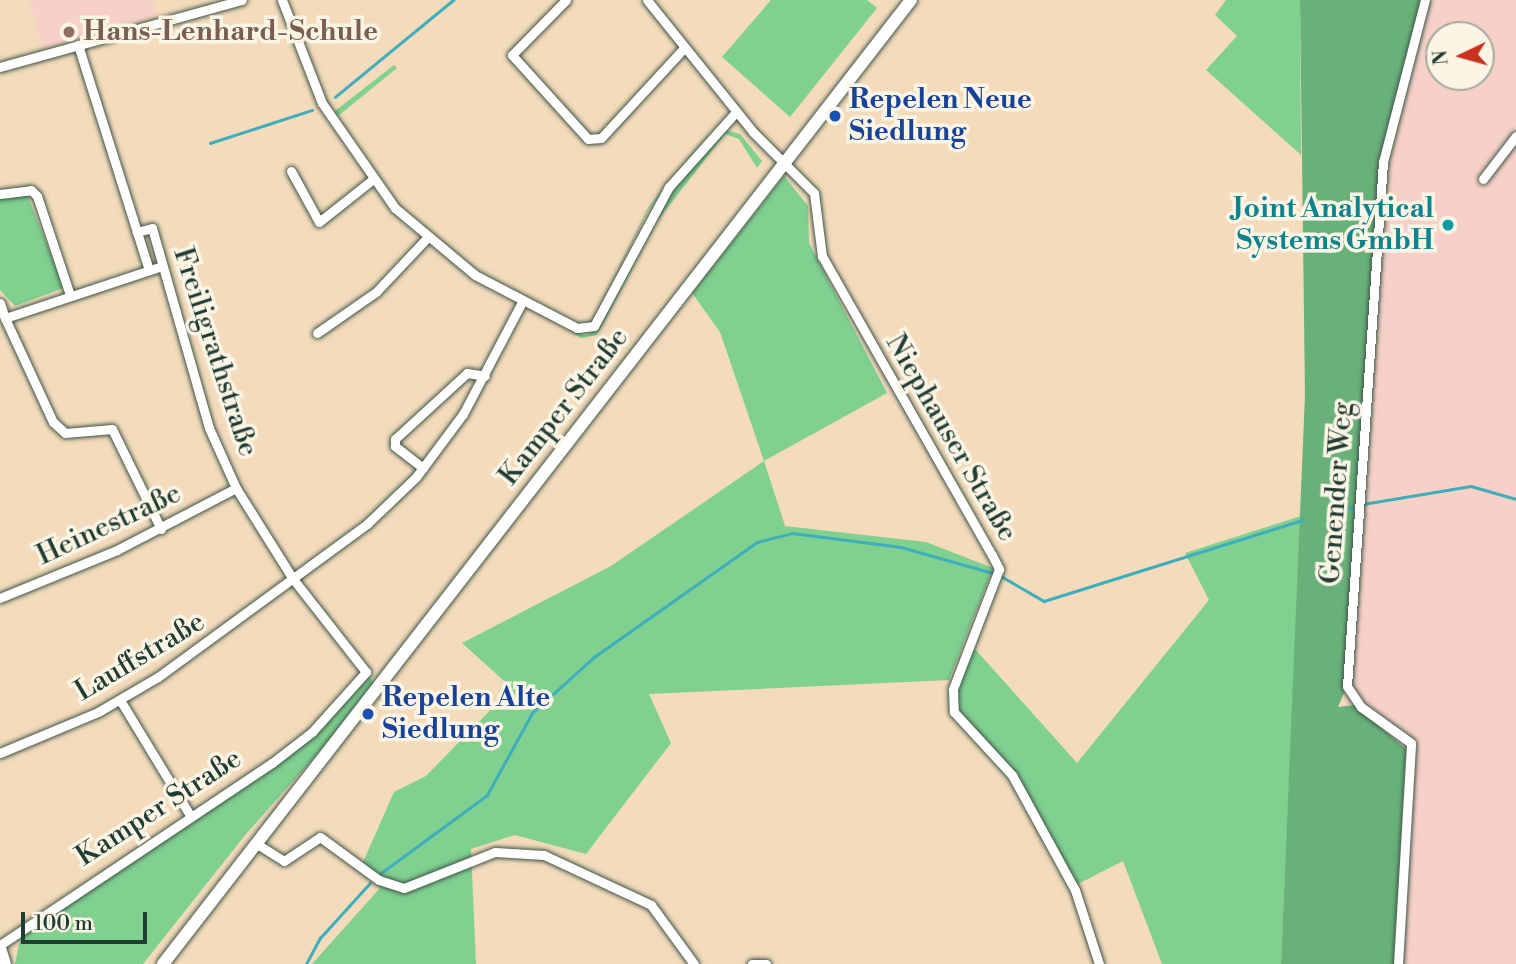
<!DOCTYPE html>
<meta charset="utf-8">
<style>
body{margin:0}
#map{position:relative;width:1516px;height:964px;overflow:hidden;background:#f3dbbb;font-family:"Libre Bodoni",serif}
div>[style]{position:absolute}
.built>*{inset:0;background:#f7d1c7}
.green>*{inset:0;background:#80d090}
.forest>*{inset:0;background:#68b27a}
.stream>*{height:2.5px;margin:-1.25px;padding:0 1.25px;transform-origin:1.25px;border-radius:1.25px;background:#3eadbc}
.roads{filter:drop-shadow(0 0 2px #3f5548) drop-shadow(0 0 2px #3f5548)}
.street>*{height:9px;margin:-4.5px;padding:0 4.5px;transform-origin:4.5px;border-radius:4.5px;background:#fff}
.secondary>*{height:12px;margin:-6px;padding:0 6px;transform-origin:6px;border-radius:6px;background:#fff}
.dots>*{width:19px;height:19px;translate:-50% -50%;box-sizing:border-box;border:4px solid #fcf5e5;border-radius:50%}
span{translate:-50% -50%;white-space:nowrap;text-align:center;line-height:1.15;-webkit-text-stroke:7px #fcf5e5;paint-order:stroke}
.education-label{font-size:28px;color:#785e54;font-weight:700}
.left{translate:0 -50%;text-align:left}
.transit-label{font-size:28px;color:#164399;font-weight:700}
.culture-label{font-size:28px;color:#0d838f;font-weight:700}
.right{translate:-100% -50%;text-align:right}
.street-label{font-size:28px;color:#1f3d34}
.north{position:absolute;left:1425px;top:21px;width:70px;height:70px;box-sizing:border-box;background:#fcf5e5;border:2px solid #a4ab9e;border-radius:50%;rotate:265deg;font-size:19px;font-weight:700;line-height:28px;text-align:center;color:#1f3d34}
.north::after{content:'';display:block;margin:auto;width:24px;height:32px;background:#c8321e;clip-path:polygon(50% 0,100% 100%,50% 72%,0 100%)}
.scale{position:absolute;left:21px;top:912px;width:126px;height:32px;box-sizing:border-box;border:4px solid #1f3d34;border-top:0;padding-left:9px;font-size:21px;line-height:24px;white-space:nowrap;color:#1f3d34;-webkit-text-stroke:5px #fcf5e5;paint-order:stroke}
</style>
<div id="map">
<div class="built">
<i style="clip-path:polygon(29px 0,152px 0,157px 16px,43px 48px)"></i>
<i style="clip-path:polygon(evenodd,1428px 0,1516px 0,1516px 964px,1333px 964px,1347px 686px,1390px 134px,1428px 0,1439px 35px,1481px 35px,1481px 77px,1439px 77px,1439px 35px)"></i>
</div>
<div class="green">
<i style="clip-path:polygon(771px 0,867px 0,877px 8px,790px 117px,722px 57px)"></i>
<i style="clip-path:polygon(1226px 0,1300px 0,1301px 155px,1206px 70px,1237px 36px,1215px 15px)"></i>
<i style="clip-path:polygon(394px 65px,397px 68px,338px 116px,335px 111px)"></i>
<i style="clip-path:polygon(722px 116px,648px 210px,596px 314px,648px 208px)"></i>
<i style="clip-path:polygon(725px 130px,740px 134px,762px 161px,757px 168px,739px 139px,725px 134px,657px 221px,597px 335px,581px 338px,568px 329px,585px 335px,597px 330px,668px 196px)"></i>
<i style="clip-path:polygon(784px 176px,808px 206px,809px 243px,887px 393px,764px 461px,785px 526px,926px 542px,993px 568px,949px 680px,649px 694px,671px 743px,586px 854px,515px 835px,471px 849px,476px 964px,312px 964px,380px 888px,360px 869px,394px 792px,426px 776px,512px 688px,462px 643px,611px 566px,764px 461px,720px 332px,692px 293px)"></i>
<i style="clip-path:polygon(27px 194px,64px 288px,15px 306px,0 290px,0 197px)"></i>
<i style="clip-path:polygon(1301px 516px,1281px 964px,1162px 964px,1123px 861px,1074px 886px,1010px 770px,956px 712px,955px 689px,975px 649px,1077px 763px,1209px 600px,1185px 553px)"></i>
<i style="clip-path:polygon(366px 672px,377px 687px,246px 834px,143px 964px,15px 964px,21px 935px,312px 732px)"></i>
</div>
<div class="forest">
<i style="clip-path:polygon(1300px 0,1425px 0,1387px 129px,1347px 686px,1338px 707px,1354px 705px,1406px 749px,1394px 964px,1281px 964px,1305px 395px)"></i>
</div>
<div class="stream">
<i style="left:335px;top:97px;width:153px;rotate:-39.4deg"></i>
<i style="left:210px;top:143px;width:107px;rotate:-17.9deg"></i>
<i style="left:1363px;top:504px;width:109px;rotate:-9.5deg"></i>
<i style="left:1471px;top:486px;width:47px;rotate:16.1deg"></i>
<i style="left:1334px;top:511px;width:24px;rotate:-12deg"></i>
<i style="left:1001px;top:576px;width:50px;rotate:30.2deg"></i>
<i style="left:1044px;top:601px;width:271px;rotate:-17.4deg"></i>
<i style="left:381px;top:873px;width:132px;rotate:-36.3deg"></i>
<i style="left:487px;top:795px;width:94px;rotate:-61.2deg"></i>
<i style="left:532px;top:713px;width:84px;rotate:-42.1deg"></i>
<i style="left:594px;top:657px;width:199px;rotate:-35.2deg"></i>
<i style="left:757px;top:542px;width:36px;rotate:-14deg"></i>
<i style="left:792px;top:533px;width:110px;rotate:7.3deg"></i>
<i style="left:901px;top:547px;width:96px;rotate:15.8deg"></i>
<i style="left:306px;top:964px;width:30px;rotate:-62deg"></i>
<i style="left:320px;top:938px;width:74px;rotate:-47.7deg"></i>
</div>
<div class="roads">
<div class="street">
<i style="left:282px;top:0;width:110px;rotate:68.8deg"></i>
<i style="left:322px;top:103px;width:128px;rotate:55.2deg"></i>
<i style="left:395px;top:208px;width:104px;rotate:39.9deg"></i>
<i style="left:475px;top:275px;width:115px;rotate:27.5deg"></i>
<i style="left:577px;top:328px;width:17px;rotate:-7deg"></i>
<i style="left:594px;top:326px;width:158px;rotate:-61.7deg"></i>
<i style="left:669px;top:187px;width:101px;rotate:-48.2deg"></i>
<i style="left:566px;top:0;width:77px;rotate:134.5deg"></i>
<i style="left:512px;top:55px;width:113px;rotate:47.9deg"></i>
<i style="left:588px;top:139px;width:13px;rotate:-4deg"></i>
<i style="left:601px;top:138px;width:122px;rotate:-47.3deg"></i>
<i style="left:647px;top:0;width:169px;rotate:51.2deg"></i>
<i style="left:753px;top:132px;width:86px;rotate:45deg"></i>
<i style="left:814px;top:193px;width:64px;rotate:82.8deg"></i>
<i style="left:822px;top:256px;width:344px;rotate:60.4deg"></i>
<i style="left:992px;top:555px;width:16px;rotate:63deg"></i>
<i style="left:999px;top:569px;width:129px;rotate:111deg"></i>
<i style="left:953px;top:689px;width:23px;rotate:88deg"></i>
<i style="left:954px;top:712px;width:86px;rotate:47.4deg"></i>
<i style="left:1012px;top:775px;width:131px;rotate:61.3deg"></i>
<i style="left:1075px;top:890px;width:78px;rotate:72deg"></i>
<i style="left:78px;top:45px;width:236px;rotate:72.5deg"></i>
<i style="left:0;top:67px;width:251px;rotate:-15.5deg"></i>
<i style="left:291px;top:171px;width:58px;rotate:61.2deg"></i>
<i style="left:319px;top:222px;width:68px;rotate:-38.4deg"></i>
<i style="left:1483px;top:179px;width:54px;rotate:-52.5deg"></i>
<i style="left:0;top:194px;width:31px;rotate:-7deg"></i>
<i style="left:31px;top:190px;width:8px;rotate:45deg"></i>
<i style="left:37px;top:196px;width:104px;rotate:71.6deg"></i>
<i style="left:0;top:303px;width:16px;rotate:72deg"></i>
<i style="left:317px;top:333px;width:72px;rotate:-34.8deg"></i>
<i style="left:376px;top:292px;width:73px;rotate:-46.7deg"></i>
<i style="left:423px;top:468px;width:36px;rotate:-142deg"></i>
<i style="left:395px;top:446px;width:7px;rotate:-90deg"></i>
<i style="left:395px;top:439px;width:98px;rotate:-42.5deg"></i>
<i style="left:467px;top:373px;width:18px;rotate:9deg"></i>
<i style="left:161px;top:529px;width:111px;rotate:-116.1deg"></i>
<i style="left:112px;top:429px;width:47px;rotate:175.1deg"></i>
<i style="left:65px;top:433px;width:16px;rotate:-137deg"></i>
<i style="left:53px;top:422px;width:115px;rotate:-114.8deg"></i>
<i style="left:5px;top:318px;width:165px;rotate:-18.3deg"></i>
<i style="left:0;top:598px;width:126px;rotate:-22.3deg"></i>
<i style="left:117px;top:550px;width:134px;rotate:-27.5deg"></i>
<i style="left:120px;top:700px;width:135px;rotate:58.7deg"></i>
<i style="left:0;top:753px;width:106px;rotate:-22.7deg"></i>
<i style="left:98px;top:712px;width:69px;rotate:-30.3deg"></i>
<i style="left:158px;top:677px;width:259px;rotate:-36.2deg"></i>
<i style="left:367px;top:524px;width:68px;rotate:-43.8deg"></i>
<i style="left:416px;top:477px;width:79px;rotate:-53.3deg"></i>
<i style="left:463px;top:414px;width:127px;rotate:-62.2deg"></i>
<i style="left:257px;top:844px;width:32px;rotate:32deg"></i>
<i style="left:284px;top:861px;width:43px;rotate:-33.7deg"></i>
<i style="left:320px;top:837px;width:73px;rotate:36.1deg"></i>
<i style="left:379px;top:880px;width:26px;rotate:18deg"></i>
<i style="left:404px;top:888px;width:98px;rotate:-21.6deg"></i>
<i style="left:495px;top:852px;width:49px;rotate:3.5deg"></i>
<i style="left:544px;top:855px;width:118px;rotate:25deg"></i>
<i style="left:651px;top:905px;width:73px;rotate:53.9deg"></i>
<i style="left:0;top:945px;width:327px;rotate:-33.8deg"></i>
<i style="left:272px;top:763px;width:51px;rotate:-37.8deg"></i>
<i style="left:312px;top:732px;width:81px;rotate:-48deg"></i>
<i style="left:366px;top:672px;width:118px;rotate:-128.1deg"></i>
<i style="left:293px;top:579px;width:107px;rotate:-122.1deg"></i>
<i style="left:236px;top:488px;width:66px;rotate:-114.2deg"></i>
<i style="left:209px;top:428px;width:208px;rotate:-105.9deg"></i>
<i style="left:152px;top:228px;width:16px;rotate:165deg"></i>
<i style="left:752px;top:964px;width:14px"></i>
<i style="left:1398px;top:964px;width:221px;rotate:-86.6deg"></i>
<i style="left:1411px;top:743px;width:62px;rotate:-144.2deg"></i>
<i style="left:1361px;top:707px;width:25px;rotate:-124deg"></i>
<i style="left:1347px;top:686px;width:525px;rotate:-86.07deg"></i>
<i style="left:1383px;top:162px;width:167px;rotate:-75.5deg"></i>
</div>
<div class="secondary">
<i style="left:0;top:948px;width:17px;rotate:73deg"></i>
<i style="left:163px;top:964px;width:1220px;rotate:-52.19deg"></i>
</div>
</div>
<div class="dots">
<i style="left:69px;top:32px;background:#8d6e63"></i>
<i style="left:835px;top:116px;background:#1a4fb4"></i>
<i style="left:1448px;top:225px;background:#0f9aa8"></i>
<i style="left:368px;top:714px;background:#1a4fb4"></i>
</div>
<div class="education-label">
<span class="left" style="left:83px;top:32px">Hans-Lenhard-Schule</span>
</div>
<div class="transit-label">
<span class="left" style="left:849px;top:116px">Repelen Neue<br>Siedlung</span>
<span class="left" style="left:382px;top:714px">Repelen Alte<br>Siedlung</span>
</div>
<div class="culture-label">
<span class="right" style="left:1434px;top:225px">Joint Analytical<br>Systems GmbH</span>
</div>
<div class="street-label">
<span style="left:215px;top:352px;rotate:72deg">Freiligrathstraße</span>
<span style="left:564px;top:407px;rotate:-52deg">Kamper Straße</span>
<span style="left:951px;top:438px;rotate:60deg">Niephauser Straße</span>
<span style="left:1337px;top:493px;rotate:-86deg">Genender Weg</span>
<span style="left:109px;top:525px;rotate:-25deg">Heinestraße</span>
<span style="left:140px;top:657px;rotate:-31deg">Lauffstraße</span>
<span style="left:159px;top:808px;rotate:-33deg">Kamper Straße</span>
</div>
<div class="north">N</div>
<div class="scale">100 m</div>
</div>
